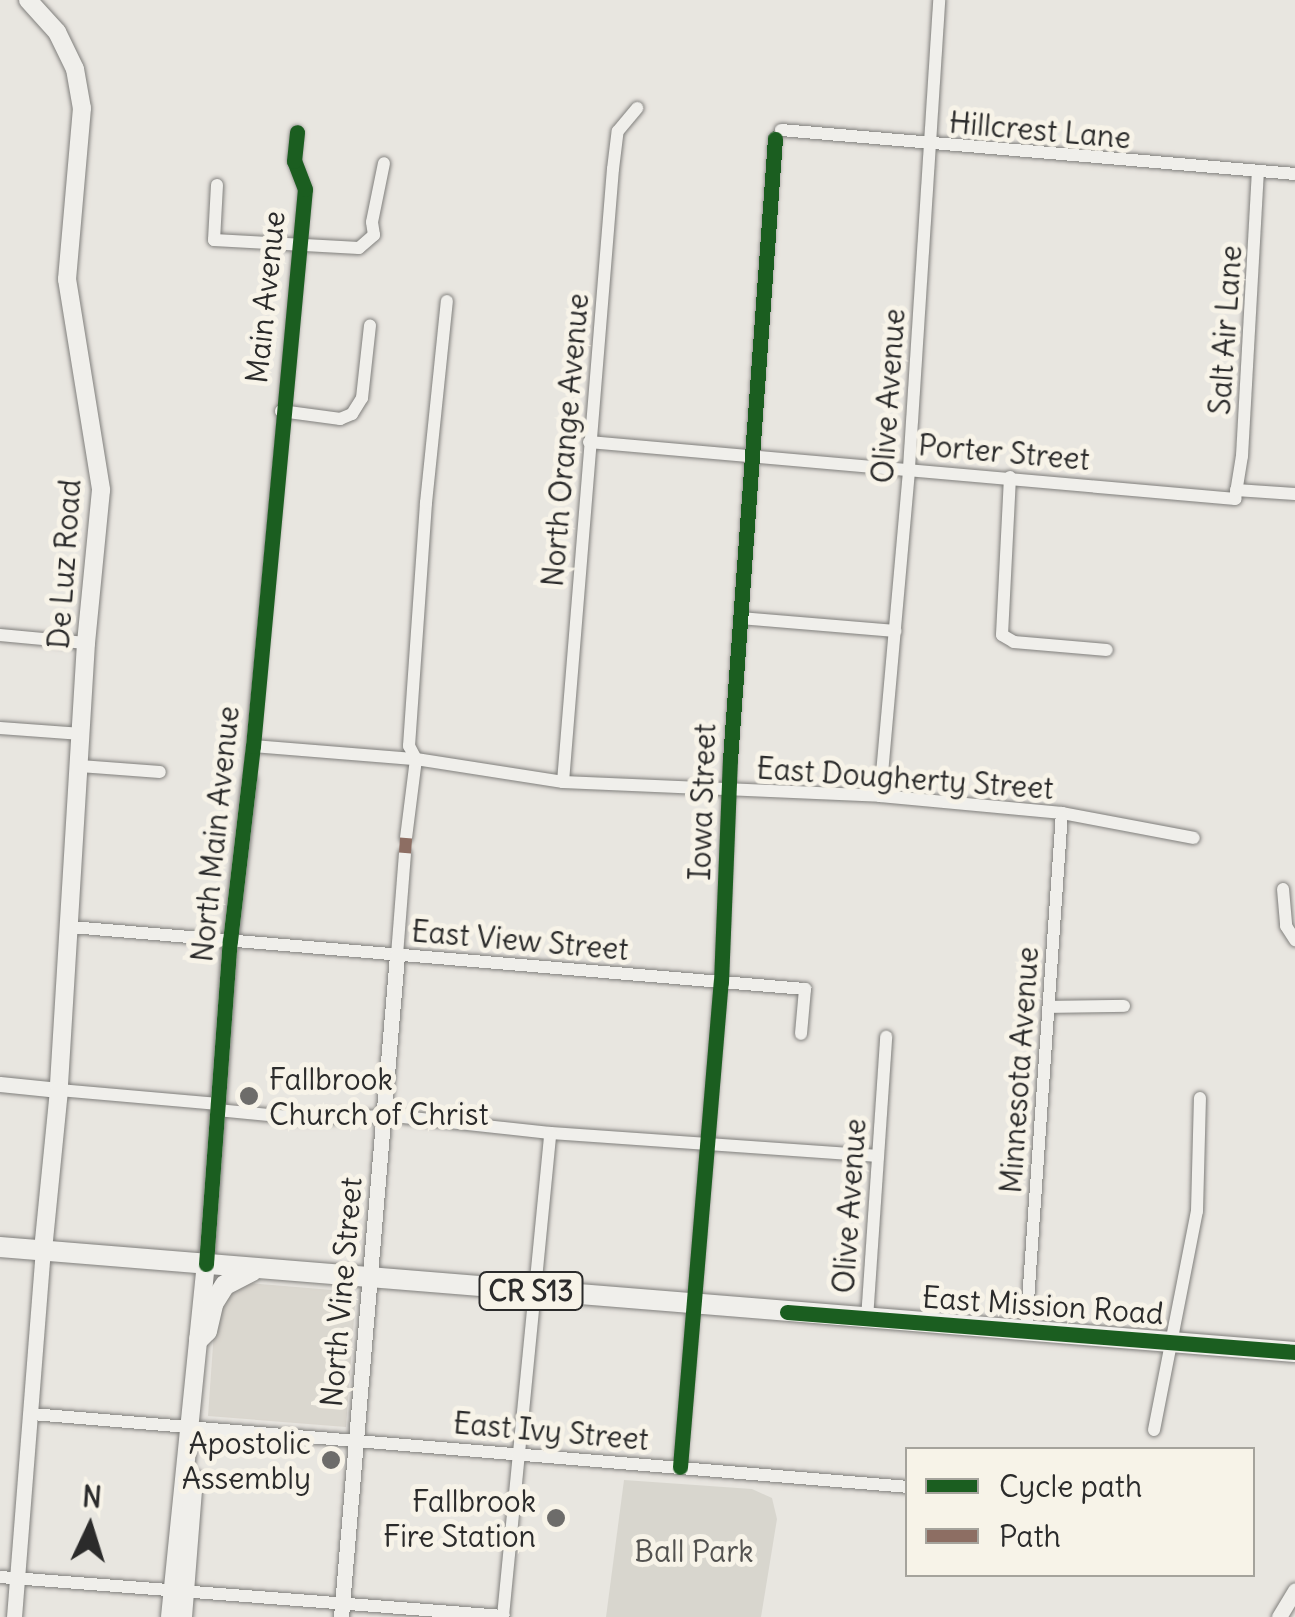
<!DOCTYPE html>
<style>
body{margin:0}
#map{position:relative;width:1295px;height:1617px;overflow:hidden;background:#e8e6e0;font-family:Delius,sans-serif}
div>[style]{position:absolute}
.built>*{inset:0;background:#dad7cf}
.green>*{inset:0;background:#d8d6ce}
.roads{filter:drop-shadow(0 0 2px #807f7c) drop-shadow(0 0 2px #807f7c)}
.minor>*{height:12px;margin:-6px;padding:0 6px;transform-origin:6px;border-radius:6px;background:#f0efeb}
.tertiary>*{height:15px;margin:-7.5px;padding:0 7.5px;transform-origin:7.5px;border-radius:7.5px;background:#f0efeb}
.secondary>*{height:18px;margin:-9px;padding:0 9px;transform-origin:9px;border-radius:9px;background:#f0efeb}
.primary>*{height:20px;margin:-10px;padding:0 10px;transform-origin:10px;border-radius:10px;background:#f0efeb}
.quiet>*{height:12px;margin-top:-6px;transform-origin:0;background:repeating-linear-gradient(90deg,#8d6e63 0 25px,transparent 0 37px)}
.cycleway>*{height:15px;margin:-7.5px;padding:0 7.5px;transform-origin:7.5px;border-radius:7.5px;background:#1b5e20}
.dots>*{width:28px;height:28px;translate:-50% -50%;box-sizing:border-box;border:5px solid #f7f3e8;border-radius:50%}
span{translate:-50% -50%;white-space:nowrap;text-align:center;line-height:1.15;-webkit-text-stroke:10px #f7f3e8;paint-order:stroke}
.shield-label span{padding:2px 8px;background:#f7f3e8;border:2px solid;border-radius:8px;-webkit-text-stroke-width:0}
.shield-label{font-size:28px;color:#2b2b2b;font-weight:700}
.street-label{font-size:30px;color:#2b2b2b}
.poi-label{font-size:30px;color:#2b2b2b}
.left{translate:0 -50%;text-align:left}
.right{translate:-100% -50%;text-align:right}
.park-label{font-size:30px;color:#535250}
.legend{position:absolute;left:905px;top:1447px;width:350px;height:130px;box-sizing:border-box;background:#f7f3e8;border:2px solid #a5a39c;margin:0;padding:12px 18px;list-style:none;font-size:30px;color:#2b2b2b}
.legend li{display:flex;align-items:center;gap:20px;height:50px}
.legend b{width:50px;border:2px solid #a5a39c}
.north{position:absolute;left:40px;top:1477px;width:100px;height:100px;-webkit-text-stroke:8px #f7f3e8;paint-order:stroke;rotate:4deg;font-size:28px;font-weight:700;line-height:40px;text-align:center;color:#2b2b2b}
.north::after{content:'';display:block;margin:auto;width:35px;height:45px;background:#2b2b2b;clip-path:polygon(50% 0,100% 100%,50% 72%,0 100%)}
</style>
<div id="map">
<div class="built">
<i style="clip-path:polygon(237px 1282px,356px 1292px,346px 1427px,208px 1416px,216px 1303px)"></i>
</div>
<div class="green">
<i style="clip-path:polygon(624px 1480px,752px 1489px,772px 1498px,777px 1519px,761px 1617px,606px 1617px)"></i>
</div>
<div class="roads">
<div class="minor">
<i style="left:781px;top:130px;width:516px;rotate:4.89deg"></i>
<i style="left:217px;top:185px;width:55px;rotate:93.1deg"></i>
<i style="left:214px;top:240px;width:145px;rotate:3.2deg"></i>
<i style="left:359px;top:248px;width:20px;rotate:-41deg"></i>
<i style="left:374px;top:235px;width:13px;rotate:-99deg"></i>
<i style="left:372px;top:222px;width:60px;rotate:-78.5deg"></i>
<i style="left:281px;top:411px;width:60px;rotate:7.7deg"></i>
<i style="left:340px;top:419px;width:13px;rotate:-23deg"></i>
<i style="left:352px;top:414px;width:19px;rotate:-58deg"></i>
<i style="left:362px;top:398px;width:73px;rotate:-83.7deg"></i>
<i style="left:589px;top:442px;width:649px;rotate:5.04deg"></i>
<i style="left:1235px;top:499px;width:44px;rotate:-80.8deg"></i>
<i style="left:1242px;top:456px;width:282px;rotate:-86.8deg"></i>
<i style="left:1010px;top:477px;width:158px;rotate:92.9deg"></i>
<i style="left:1002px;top:635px;width:14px;rotate:30deg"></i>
<i style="left:1014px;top:642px;width:93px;rotate:4.9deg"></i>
<i style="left:1236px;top:490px;width:59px;rotate:3.9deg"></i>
<i style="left:740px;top:618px;width:156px;rotate:4.8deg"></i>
<i style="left:0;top:635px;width:86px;rotate:5.3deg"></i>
<i style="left:0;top:728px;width:82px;rotate:4.2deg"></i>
<i style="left:253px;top:746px;width:164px;rotate:4.6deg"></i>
<i style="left:416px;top:759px;width:149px;rotate:8.9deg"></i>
<i style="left:563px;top:782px;width:317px;rotate:2.5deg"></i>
<i style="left:880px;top:796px;width:183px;rotate:5.3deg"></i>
<i style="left:1062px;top:813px;width:134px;rotate:10.7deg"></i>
<i style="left:80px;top:766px;width:80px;rotate:4.3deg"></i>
<i style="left:249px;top:779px;width:593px;rotate:-84.58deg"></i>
<i style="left:305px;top:189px;width:30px;rotate:-111deg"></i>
<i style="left:294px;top:161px;width:29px;rotate:-84deg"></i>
<i style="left:563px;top:782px;width:615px;rotate:-85.34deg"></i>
<i style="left:613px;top:169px;width:38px;rotate:-83deg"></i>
<i style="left:618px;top:131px;width:30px;rotate:-50deg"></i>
<i style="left:880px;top:796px;width:329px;rotate:-84.9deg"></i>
<i style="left:909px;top:468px;width:469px;rotate:-86.3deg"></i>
<i style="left:406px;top:838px;width:80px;rotate:-82.8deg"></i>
<i style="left:416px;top:759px;width:15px;rotate:-118deg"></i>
<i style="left:409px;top:746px;width:244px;rotate:-86deg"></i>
<i style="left:426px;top:503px;width:203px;rotate:-84.1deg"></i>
<i style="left:1283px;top:889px;width:37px;rotate:85deg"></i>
<i style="left:1286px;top:926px;width:17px;rotate:57deg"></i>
<i style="left:71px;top:927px;width:737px;rotate:4.83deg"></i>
<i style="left:805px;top:989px;width:45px;rotate:95.1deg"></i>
<i style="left:397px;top:955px;width:102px;rotate:-85.5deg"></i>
<i style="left:1049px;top:1007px;width:75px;rotate:-0.8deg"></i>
<i style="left:59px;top:1090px;width:160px;rotate:5deg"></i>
<i style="left:217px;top:1110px;width:83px;rotate:5.5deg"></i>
<i style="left:300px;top:1118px;width:94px;rotate:-1.2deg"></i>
<i style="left:394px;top:1116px;width:157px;rotate:6.2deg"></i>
<i style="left:550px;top:1133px;width:327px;rotate:4deg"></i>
<i style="left:867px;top:1319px;width:283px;rotate:-86.1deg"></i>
<i style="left:1026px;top:1330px;width:518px;rotate:-86.02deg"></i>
<i style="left:32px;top:1414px;width:879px;rotate:4.76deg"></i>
<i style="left:1154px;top:1430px;width:223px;rotate:-78.9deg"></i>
<i style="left:1197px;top:1211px;width:113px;rotate:-88.5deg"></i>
<i style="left:680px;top:1467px;width:487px;rotate:-85.2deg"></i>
<i style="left:721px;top:982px;width:222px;rotate:-87.7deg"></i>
<i style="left:730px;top:760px;width:623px;rotate:-85.86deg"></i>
<i style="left:0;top:1577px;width:505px;rotate:4.43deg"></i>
<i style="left:503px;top:1616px;width:485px;rotate:-84.4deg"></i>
</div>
<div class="tertiary">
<i style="left:0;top:1084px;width:59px;rotate:5.8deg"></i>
<i style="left:206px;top:1264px;width:324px;rotate:-85.8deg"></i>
<i style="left:230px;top:941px;width:163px;rotate:-83.3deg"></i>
<i style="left:14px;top:1617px;width:367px;rotate:-85.5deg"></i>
<i style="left:341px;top:1617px;width:664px;rotate:-85.16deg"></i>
<i style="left:1279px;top:1617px;width:31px;rotate:-59deg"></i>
</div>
<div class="secondary">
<i style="left:28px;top:0;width:43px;rotate:47.8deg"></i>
<i style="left:57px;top:32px;width:41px;rotate:64.1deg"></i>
<i style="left:75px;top:69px;width:40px;rotate:80deg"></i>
<i style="left:82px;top:108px;width:172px;rotate:95deg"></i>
<i style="left:67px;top:279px;width:214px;rotate:80.8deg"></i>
<i style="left:101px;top:490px;width:154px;rotate:95.6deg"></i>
<i style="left:86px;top:643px;width:448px;rotate:93.5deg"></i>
<i style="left:59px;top:1090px;width:162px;rotate:95.7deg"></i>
<i style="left:170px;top:1617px;width:355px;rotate:-84.2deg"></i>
<i style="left:183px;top:1617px;width:139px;rotate:-85.5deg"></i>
</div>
<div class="primary">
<i style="left:0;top:1247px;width:1299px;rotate:4.64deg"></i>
<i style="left:199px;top:1339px;width:11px;rotate:-45deg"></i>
<i style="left:207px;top:1331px;width:28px;rotate:-77deg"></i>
<i style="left:213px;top:1304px;width:22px;rotate:-58deg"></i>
<i style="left:225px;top:1285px;width:31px;rotate:-27deg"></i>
</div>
</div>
<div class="quiet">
<i style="left:405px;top:853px;width:15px;rotate:-86deg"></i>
</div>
<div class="cycleway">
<i style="left:206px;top:1264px;width:324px;rotate:-85.8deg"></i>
<i style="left:230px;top:941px;width:196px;rotate:-83.3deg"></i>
<i style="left:253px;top:746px;width:559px;rotate:-84.67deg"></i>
<i style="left:305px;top:189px;width:30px;rotate:-111deg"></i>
<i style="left:294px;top:161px;width:29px;rotate:-84deg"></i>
<i style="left:787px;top:1312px;width:510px;rotate:4.5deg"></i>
<i style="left:680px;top:1467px;width:487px;rotate:-85.2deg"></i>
<i style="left:721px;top:982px;width:222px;rotate:-87.7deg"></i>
<i style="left:730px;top:760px;width:623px;rotate:-85.86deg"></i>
</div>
<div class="dots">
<i style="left:249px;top:1096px;background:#6d6c6a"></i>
<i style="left:331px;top:1460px;background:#6d6c6a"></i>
<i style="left:556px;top:1518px;background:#6d6c6a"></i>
</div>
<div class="shield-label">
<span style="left:531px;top:1291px">CR S13</span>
</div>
<div class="street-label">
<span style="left:1040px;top:130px;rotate:5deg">Hillcrest Lane</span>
<span style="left:265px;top:297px;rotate:-84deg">Main Avenue</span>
<span style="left:1225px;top:330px;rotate:-86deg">Salt Air Lane</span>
<span style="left:888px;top:396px;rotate:-86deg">Olive Avenue</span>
<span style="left:565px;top:440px;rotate:-85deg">North Orange Avenue</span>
<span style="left:1004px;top:452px;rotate:5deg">Porter Street</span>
<span style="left:64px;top:564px;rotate:-86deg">De Luz Road</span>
<span style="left:905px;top:778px;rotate:4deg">East Dougherty Street</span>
<span style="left:702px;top:802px;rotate:-88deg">Iowa Street</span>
<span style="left:215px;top:834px;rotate:-84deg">North Main Avenue</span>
<span style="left:520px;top:940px;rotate:5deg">East View Street</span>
<span style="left:1019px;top:1070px;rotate:-86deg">Minnesota Avenue</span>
<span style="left:849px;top:1206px;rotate:-86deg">Olive Avenue</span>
<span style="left:341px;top:1292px;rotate:-85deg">North Vine Street</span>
<span style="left:1043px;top:1305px;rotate:4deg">East Mission Road</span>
<span style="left:551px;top:1431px;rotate:5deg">East Ivy Street</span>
</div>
<div class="poi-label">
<span class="left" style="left:269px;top:1096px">Fallbrook<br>Church of Christ</span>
<span class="right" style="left:311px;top:1460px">Apostolic<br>Assembly</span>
<span class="right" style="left:536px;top:1518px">Fallbrook<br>Fire Station</span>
</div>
<div class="park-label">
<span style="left:694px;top:1551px">Ball Park</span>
</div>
<ul class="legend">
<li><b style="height:12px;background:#1b5e20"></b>Cycle path</li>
<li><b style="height:12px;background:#8d6e63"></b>Path</li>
</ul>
<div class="north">N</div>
</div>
